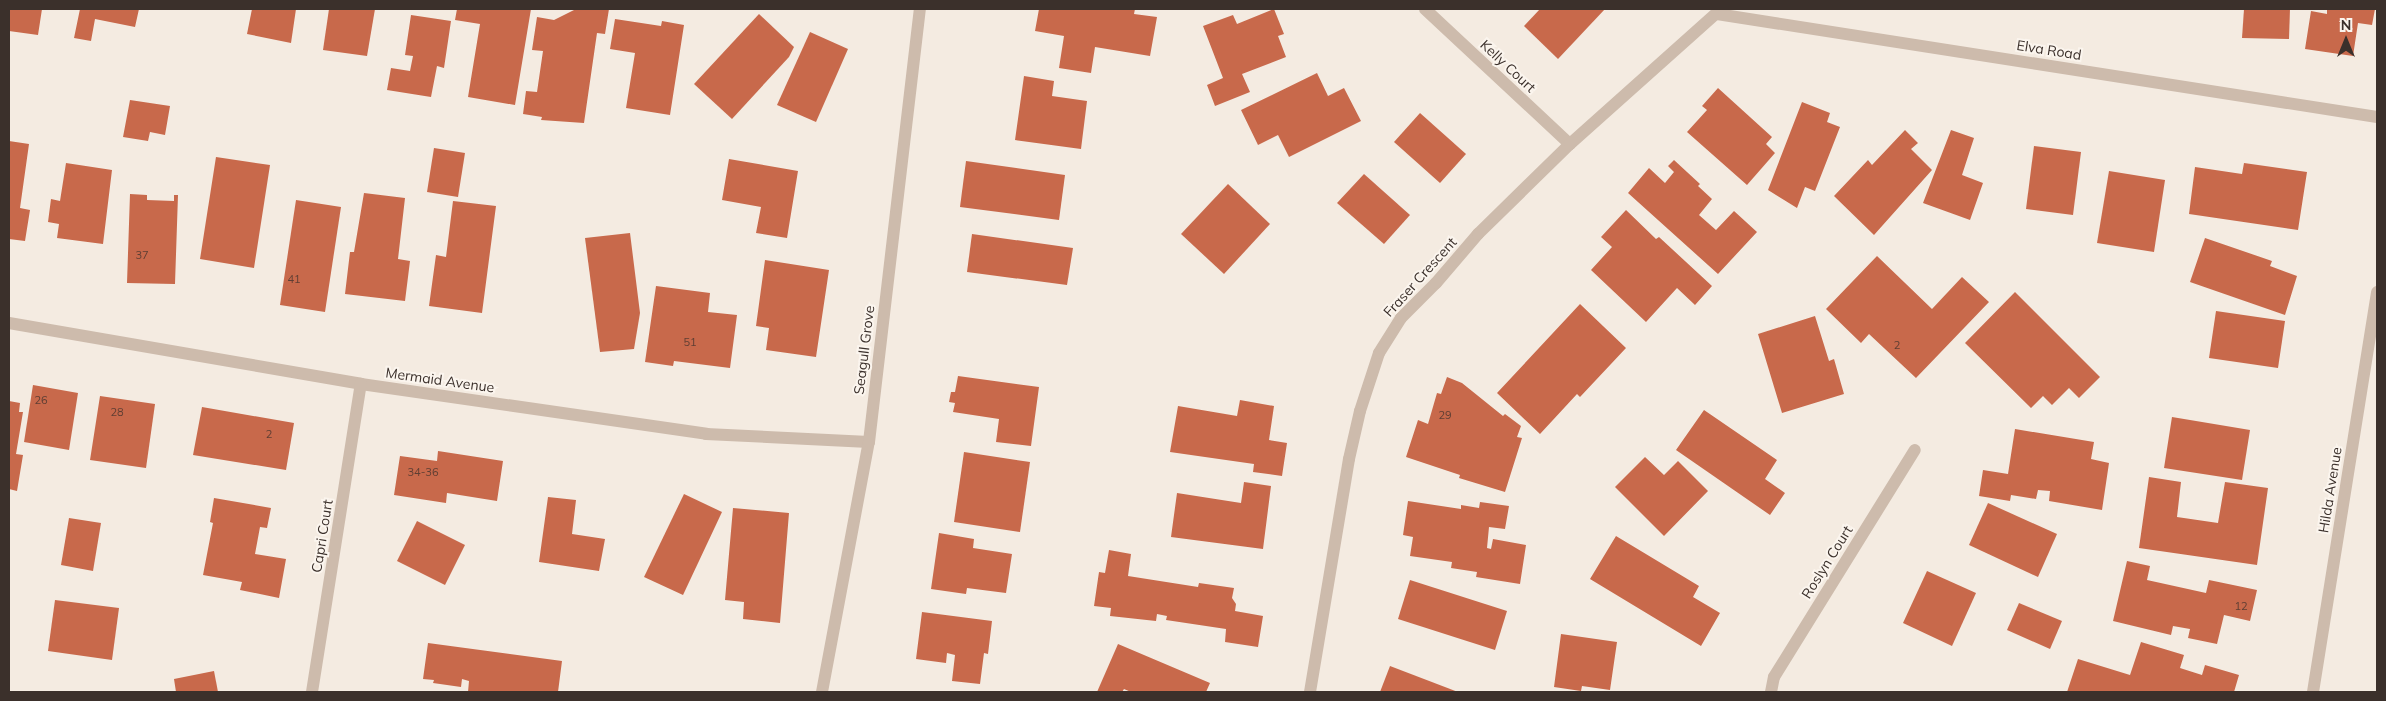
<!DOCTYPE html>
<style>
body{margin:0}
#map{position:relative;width:2386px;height:701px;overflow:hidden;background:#f4ebe1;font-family:Mulish,sans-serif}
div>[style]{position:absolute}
.building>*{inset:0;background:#c8694b}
.street>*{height:12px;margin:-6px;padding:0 6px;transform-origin:6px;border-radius:6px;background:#cdbbac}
span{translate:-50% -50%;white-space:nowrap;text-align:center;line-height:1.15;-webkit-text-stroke:4px #fbf5ee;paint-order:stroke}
.number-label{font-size:11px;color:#5e3e33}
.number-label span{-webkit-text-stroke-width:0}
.street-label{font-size:14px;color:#3b302b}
.frame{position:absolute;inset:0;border:10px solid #3b302b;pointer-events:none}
.north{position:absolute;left:2321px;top:15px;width:50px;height:50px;-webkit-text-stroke:4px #fbf5ee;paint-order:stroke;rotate:0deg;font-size:14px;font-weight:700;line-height:20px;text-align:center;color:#3b302b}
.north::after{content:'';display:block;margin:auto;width:18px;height:22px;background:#3b302b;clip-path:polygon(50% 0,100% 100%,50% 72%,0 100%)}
</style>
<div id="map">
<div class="building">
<i style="clip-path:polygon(9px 9px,42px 9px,38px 35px,9px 31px)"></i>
<i style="clip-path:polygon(80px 9px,139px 9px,135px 27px,95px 19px,91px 41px,74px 38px)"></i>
<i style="clip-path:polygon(252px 9px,296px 9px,291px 43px,247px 34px)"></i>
<i style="clip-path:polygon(329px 9px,375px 9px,367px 56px,323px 50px)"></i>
<i style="clip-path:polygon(457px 9px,531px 9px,515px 105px,468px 97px,480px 24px,455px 20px)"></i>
<i style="clip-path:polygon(576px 9px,609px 9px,605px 34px,597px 33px,584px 123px,541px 120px,542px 117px,523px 114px,526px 91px,537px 92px,543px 51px,532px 50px,537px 17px,554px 20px)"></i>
<i style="clip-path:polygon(1039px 9px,1135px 9px,1134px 14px,1157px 17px,1150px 56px,1095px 47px,1091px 73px,1059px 68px,1064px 36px,1035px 31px)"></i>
<i style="clip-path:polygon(1274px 9px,1284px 34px,1278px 36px,1286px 57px,1242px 74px,1250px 92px,1215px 106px,1207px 85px,1223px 78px,1203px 26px,1233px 15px,1237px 24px)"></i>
<i style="clip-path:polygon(1540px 9px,1605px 9px,1558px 59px,1524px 26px)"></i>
<i style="clip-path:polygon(2244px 9px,2290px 9px,2289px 39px,2242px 38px)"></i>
<i style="clip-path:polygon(2327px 9px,2375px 9px,2372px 25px,2358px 23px,2353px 56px,2305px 49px,2311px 11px,2327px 14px)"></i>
<i style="clip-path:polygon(759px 14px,794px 47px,789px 57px,732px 119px,694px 84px)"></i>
<i style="clip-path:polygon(411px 15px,451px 21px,444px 68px,437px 66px,431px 97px,387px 90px,391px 68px,410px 71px,413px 56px,405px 55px)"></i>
<i style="clip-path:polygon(615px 19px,661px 26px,662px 21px,684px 25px,670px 115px,626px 108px,635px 53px,610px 49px)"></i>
<i style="clip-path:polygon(810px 32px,848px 49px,816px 122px,777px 105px)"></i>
<i style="clip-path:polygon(1317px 73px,1328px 96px,1344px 88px,1361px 121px,1289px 157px,1278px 135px,1258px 145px,1241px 110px)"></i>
<i style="clip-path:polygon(1024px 76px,1054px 81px,1052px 96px,1087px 101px,1081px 149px,1015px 140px)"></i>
<i style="clip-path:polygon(1718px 88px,1772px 137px,1766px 144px,1775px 153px,1747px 185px,1687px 132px,1707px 110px,1702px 106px)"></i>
<i style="clip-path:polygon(130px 100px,170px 106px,165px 135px,150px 132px,148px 141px,123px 137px)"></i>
<i style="clip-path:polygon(1802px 102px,1830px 113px,1827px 122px,1840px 127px,1815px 191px,1805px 187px,1797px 208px,1768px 190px)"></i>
<i style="clip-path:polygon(1420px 113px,1466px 154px,1440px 183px,1394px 142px)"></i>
<i style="clip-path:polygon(1905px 130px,1918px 143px,1911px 149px,1932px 170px,1874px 235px,1834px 196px,1868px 160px,1872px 165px)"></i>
<i style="clip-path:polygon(1951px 130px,1974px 138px,1962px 175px,1983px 183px,1970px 220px,1923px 203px)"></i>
<i style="clip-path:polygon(9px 141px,29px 144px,20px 208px,30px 210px,25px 241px,9px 239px)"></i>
<i style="clip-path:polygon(2034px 146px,2081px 152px,2073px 215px,2026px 209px)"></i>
<i style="clip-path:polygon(434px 148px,465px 153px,458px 197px,427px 192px)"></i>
<i style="clip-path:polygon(216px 157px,270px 165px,254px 268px,200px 259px)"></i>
<i style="clip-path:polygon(729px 159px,798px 171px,787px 238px,756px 233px,761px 207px,722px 200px)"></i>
<i style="clip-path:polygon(1674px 160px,1700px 184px,1698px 186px,1712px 199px,1699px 215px,1716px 230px,1734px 211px,1757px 232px,1718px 274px,1628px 193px,1649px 168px,1665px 183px,1674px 172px,1668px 166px)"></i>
<i style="clip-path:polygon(966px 161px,1065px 175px,1059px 220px,960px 207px)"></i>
<i style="clip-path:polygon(66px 163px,112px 170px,103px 244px,57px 238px,59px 224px,48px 222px,51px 199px,60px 201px)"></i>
<i style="clip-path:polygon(2244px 163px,2307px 172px,2298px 230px,2189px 214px,2195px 167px,2242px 174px)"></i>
<i style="clip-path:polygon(2109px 171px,2165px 180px,2154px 252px,2097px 243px)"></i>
<i style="clip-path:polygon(1364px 174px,1410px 215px,1384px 244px,1337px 203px)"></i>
<i style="clip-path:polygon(1228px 184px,1270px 224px,1224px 274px,1181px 234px)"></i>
<i style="clip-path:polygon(364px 193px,405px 198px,398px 259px,410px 261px,405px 301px,345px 294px,350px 252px,354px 252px)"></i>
<i style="clip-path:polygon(130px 194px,147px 195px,147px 200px,174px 201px,174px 195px,178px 195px,175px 284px,127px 283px)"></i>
<i style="clip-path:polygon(296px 200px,341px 207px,325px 312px,280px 305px)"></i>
<i style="clip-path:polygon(453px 201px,496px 206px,482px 313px,429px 306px,436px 255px,446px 257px)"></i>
<i style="clip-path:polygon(1626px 210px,1656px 239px,1659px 237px,1712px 286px,1695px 305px,1677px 288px,1646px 322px,1591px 270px,1612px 247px,1601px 237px)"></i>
<i style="clip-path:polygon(630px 233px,640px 313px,634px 349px,600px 352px,585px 238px)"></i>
<i style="clip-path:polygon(972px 234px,1073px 248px,1067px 285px,967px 272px)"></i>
<i style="clip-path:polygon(2205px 238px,2272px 261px,2270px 266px,2297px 276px,2285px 315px,2190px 282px)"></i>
<i style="clip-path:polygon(1877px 256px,1932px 309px,1962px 277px,1989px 302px,1916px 378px,1869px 334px,1861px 343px,1826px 309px)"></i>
<i style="clip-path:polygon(765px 260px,829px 270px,816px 357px,766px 350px,769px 328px,756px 326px)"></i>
<i style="clip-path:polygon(656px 286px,710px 293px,708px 312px,737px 315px,730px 368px,674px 361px,673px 366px,645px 362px)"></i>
<i style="clip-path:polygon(2015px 292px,2100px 377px,2079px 398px,2069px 388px,2052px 405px,2043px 396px,2031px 408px,1965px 343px)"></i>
<i style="clip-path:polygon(1580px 304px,1626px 348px,1580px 397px,1577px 394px,1540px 434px,1497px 393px)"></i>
<i style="clip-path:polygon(2216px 311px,2285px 321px,2278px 368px,2209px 358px)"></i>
<i style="clip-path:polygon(1815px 316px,1829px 361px,1834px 359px,1844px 394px,1782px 413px,1758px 334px)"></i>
<i style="clip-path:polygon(958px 376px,1039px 387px,1031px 446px,996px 442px,999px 419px,953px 412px,955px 403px,949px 402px,951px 392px,955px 392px)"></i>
<i style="clip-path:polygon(1447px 377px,1462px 383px,1503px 416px,1505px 414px,1521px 426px,1517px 437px,1522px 438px,1505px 492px,1459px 478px,1460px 475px,1406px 457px,1418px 420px,1428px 424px,1437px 393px,1441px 394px)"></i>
<i style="clip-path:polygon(33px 385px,78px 393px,69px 450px,24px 442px)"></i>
<i style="clip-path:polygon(100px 396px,155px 404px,146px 468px,90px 460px)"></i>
<i style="clip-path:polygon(1240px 400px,1274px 406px,1269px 440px,1287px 443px,1282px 476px,1253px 472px,1254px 464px,1170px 452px,1178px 406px,1237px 416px)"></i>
<i style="clip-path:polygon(9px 401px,20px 403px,19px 412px,23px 412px,16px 454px,23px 455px,17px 491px,9px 489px)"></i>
<i style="clip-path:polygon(202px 407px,294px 423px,286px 470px,193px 455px)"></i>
<i style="clip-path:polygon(1704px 410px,1777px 460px,1765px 479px,1785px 493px,1770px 515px,1676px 450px)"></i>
<i style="clip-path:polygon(2172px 417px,2250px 430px,2242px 480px,2164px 468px)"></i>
<i style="clip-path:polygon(2015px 429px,2094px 442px,2091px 459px,2109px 463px,2102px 510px,2049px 501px,2050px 491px,2038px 490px,2036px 499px,2011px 495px,2010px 501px,1979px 496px,1983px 470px,2008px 474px)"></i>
<i style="clip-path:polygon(438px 451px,503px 461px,497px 501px,447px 493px,446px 503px,394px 495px,400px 456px,437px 461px)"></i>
<i style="clip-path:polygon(964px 452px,1030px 462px,1020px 532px,954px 522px)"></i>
<i style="clip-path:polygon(1645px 457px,1664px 475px,1678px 461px,1708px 491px,1664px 536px,1615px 487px)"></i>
<i style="clip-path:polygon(2149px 477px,2181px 482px,2177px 517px,2218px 523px,2225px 482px,2268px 488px,2257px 565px,2139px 548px)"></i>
<i style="clip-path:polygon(1244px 482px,1271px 486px,1263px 549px,1171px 537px,1177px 493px,1241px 503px)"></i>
<i style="clip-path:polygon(684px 494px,722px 512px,683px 595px,644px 577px)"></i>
<i style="clip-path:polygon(548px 497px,576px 500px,572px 534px,605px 539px,599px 571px,539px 562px)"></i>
<i style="clip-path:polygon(214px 498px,271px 508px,267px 528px,260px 527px,255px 554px,286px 559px,279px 598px,240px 590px,242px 582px,203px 575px,213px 523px,210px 522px)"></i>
<i style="clip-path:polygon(1408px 501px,1461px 509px,1461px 505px,1479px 508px,1480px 502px,1509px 506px,1505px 529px,1489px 527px,1487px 548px,1491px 549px,1493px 539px,1526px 545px,1520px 584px,1476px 577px,1477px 572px,1451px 568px,1452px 562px,1410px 556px,1413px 537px,1403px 535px)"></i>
<i style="clip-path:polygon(1988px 503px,2057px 534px,2038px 577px,1969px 545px)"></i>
<i style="clip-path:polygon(733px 508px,789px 513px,780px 623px,743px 619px,744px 602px,725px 600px)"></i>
<i style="clip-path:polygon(69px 518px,101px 523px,93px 571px,61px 565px)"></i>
<i style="clip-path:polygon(417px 521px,465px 545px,445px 585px,397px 561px)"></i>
<i style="clip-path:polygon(939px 533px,974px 539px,973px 548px,1012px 554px,1006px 593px,967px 588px,966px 594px,931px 589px)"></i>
<i style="clip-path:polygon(1616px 536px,1699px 586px,1693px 597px,1720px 613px,1701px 646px,1590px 579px)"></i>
<i style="clip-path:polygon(1109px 550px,1131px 554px,1128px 576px,1198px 587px,1199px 583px,1234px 588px,1232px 598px,1236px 604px,1235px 611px,1263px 616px,1258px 647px,1225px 642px,1226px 629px,1166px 620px,1167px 616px,1157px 614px,1156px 621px,1110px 616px,1111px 608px,1094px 606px,1099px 572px,1105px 573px)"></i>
<i style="clip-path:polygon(2127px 561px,2150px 566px,2147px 580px,2206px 593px,2209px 580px,2257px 590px,2250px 621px,2224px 615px,2217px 644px,2188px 638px,2190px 629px,2173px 626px,2171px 635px,2113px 621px)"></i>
<i style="clip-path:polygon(1927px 571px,1976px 593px,1952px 646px,1903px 623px)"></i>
<i style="clip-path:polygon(1410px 580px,1507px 611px,1495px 650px,1398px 619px)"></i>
<i style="clip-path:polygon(55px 600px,119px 608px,112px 660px,48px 651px)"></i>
<i style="clip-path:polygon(2019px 603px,2062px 621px,2050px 649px,2007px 630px)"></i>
<i style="clip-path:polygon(922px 612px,992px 621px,988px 654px,984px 653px,980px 684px,952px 681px,955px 655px,947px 653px,946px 663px,916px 659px)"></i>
<i style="clip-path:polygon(1561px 634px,1617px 642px,1610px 690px,1582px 686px,1581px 691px,1554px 687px)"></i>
<i style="clip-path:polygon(2141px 642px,2184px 655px,2180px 668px,2202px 675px,2205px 665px,2239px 675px,2234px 692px,2067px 692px,2078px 659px,2130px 675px)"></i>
<i style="clip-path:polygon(428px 643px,562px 661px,558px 692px,468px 692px,469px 681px,462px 679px,461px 687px,433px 683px,434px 680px,423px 679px)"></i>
<i style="clip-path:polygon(1118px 644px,1210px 683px,1206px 692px,1131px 692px,1124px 689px,1122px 692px,1097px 692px)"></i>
<i style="clip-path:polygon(1390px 666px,1458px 692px,1380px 692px)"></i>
<i style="clip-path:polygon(214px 671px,218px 692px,176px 692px,174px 679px)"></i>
</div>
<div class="street">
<i style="left:1425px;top:9px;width:198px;rotate:43deg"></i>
<i style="left:1717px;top:14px;width:668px;rotate:8.87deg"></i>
<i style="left:9px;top:323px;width:357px;rotate:9.8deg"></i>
<i style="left:361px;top:384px;width:349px;rotate:8.2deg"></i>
<i style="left:706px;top:434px;width:163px;rotate:2.8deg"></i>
<i style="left:312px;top:692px;width:312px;rotate:-81deg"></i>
<i style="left:822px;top:692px;width:254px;rotate:-79.4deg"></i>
<i style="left:869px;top:442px;width:436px;rotate:-83.3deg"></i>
<i style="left:1310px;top:692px;width:236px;rotate:-80.5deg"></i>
<i style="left:1349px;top:459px;width:49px;rotate:-77.1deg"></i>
<i style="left:1360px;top:411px;width:61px;rotate:-71.9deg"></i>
<i style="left:1379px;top:353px;width:41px;rotate:-57.8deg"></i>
<i style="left:1401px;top:318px;width:49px;rotate:-45deg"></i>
<i style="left:1436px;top:283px;width:65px;rotate:-49.4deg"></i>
<i style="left:1478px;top:234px;width:129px;rotate:-44.4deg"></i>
<i style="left:1570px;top:144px;width:203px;rotate:-41.8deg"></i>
<i style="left:1771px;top:692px;width:15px;rotate:-79deg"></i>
<i style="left:1774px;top:677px;width:267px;rotate:-58.2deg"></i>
<i style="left:2313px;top:692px;width:405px;rotate:-80.9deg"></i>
</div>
<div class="number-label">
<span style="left:142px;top:255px">37</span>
<span style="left:294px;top:279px">41</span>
<span style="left:690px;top:342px">51</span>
<span style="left:1897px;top:345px">2</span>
<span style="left:41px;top:400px">26</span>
<span style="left:117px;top:412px">28</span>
<span style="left:1445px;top:415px">29</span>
<span style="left:269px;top:434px">2</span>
<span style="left:423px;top:472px">34-36</span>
<span style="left:2241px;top:606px">12</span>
</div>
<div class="street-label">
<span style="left:2049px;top:50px;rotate:9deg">Elva Road</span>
<span style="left:1508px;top:66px;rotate:43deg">Kelly Court</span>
<span style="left:1420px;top:277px;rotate:-48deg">Fraser Crescent</span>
<span style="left:864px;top:350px;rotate:-83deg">Seagull Grove</span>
<span style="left:440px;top:380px;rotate:8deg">Mermaid Avenue</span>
<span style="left:2330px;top:490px;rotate:-81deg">Hilda Avenue</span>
<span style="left:322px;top:536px;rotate:-81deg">Capri Court</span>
<span style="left:1827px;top:562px;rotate:-58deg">Roslyn Court</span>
</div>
<div class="frame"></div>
<div class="north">N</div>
</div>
